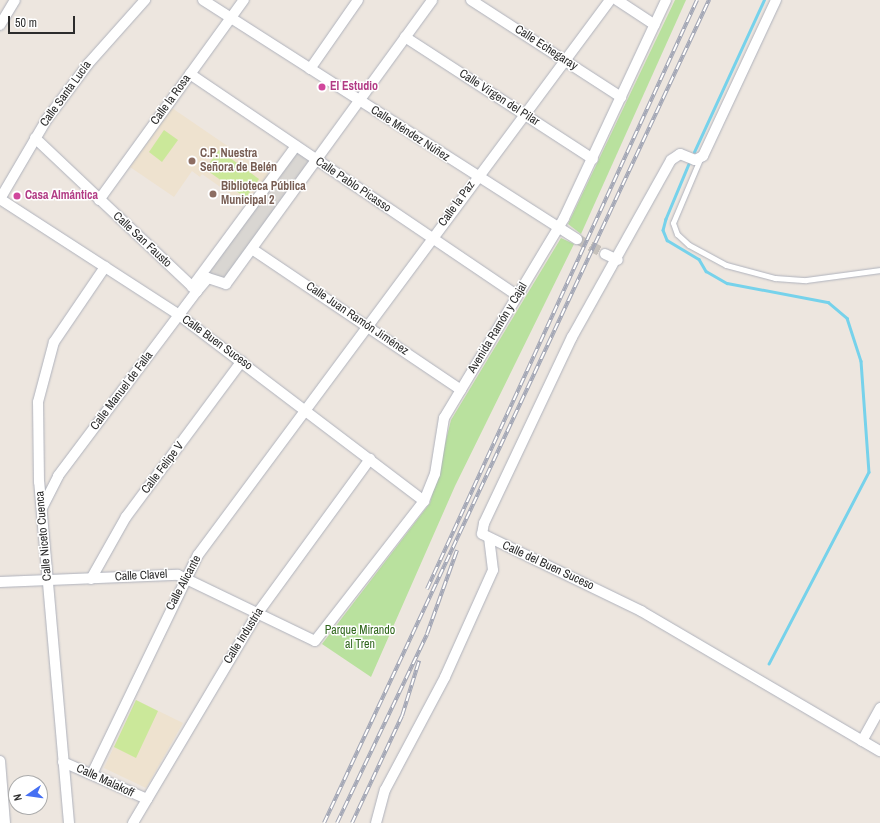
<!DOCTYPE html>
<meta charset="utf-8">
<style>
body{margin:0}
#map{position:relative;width:880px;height:823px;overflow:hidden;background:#ede6df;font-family:"Archivo Narrow",sans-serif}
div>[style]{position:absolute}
.education>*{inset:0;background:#eee2cf}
.green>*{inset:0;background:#b9e19e}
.pitch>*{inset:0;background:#cbe89a}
.plaza>*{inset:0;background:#d9d6d2}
.stream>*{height:2.5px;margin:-1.25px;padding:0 1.25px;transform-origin:1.25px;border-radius:1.25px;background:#76d2eb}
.street-tunnel>*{height:10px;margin-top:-5px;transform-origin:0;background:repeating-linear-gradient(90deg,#c6c1bb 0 10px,transparent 0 15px)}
.roads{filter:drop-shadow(0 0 1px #afb2bc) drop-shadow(0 0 1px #afb2bc)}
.lane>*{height:5px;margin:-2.5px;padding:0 2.5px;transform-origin:2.5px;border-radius:2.5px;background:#fff}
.street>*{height:10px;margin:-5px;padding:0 5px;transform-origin:5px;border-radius:5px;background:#fff}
.rail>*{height:4px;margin-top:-2px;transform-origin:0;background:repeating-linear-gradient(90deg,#fff 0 8px,#a2a6b5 0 16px);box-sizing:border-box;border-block:1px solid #a2a6b5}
.dots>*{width:11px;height:11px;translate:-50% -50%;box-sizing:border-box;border:2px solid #fff;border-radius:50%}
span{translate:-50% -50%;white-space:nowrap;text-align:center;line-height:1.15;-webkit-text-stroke:3px #fff;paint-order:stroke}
.street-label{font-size:12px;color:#2c2c2c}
.hotel-label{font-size:12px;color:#b23c85;font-weight:700}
.left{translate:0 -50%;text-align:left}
.education-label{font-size:12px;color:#785e54;font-weight:700}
.park-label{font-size:12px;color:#31671d}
.north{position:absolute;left:8px;top:775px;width:40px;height:40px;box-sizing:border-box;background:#fff;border:1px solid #ababab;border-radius:50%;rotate:257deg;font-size:11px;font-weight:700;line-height:16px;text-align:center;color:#2c2c2c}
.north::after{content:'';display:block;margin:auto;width:14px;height:18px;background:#4670f3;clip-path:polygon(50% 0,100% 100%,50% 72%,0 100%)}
.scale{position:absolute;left:8px;top:16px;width:67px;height:18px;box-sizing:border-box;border:2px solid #2c2c2c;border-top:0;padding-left:5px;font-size:12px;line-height:14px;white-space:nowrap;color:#2c2c2c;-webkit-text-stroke:3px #fff;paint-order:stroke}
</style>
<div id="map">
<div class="education">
<i style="clip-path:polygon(172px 108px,270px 175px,247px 206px,202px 174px,200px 177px,192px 171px,174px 197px,130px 167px)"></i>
<i style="clip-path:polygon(136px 700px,183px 723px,146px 788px,104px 768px)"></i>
</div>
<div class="green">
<i style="clip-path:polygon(675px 0,686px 0,581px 234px,568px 224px)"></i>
<i style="clip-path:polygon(561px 238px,574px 244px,455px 486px,371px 677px,322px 644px,430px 503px,451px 420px)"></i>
</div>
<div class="pitch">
<i style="clip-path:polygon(164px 130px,178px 140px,162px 162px,149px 152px)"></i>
<i style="clip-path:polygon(219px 150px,259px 179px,246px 198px,205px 169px)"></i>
<i style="clip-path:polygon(136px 700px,158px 711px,136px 758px,114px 747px)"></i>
</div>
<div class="plaza">
<i style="clip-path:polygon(300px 149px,317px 161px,226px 284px,206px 276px)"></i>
</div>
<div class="stream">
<i style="left:694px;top:152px;width:167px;rotate:-65.3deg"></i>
<i style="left:689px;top:164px;width:60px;rotate:112.7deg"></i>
<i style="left:666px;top:219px;width:11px;rotate:105deg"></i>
<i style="left:663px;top:230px;width:11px;rotate:68deg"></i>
<i style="left:667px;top:240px;width:37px;rotate:31deg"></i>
<i style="left:699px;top:259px;width:14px;rotate:60deg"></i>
<i style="left:706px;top:271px;width:24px;rotate:30deg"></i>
<i style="left:727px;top:283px;width:103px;rotate:10.7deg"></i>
<i style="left:828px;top:302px;width:25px;rotate:40deg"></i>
<i style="left:847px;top:318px;width:45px;rotate:72deg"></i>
<i style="left:861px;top:361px;width:111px;rotate:85.9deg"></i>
<i style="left:869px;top:472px;width:216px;rotate:117.5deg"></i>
</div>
<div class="street-tunnel">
<i style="left:577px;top:239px;width:32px;rotate:28deg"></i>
</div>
<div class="roads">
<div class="lane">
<i style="left:700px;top:159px;width:69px;rotate:112.9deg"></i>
<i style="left:673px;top:223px;width:12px;rotate:70deg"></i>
<i style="left:677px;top:234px;width:16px;rotate:43deg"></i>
<i style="left:689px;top:245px;width:42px;rotate:28.4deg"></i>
<i style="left:726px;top:265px;width:51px;rotate:14.9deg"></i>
<i style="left:775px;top:278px;width:31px;rotate:4deg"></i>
<i style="left:806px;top:280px;width:75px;rotate:-7.7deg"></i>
</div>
<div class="street">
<i style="left:203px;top:0;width:444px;rotate:32.6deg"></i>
<i style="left:471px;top:0;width:179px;rotate:32.9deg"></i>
<i style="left:617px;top:0;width:45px;rotate:33.3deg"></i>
<i style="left:776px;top:0;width:172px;rotate:115.1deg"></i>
<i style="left:703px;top:156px;width:9px;rotate:153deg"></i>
<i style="left:695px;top:160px;width:16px;rotate:-158deg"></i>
<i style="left:680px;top:154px;width:11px;rotate:146deg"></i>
<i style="left:671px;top:160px;width:203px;rotate:119.2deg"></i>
<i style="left:572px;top:337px;width:206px;rotate:115.3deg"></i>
<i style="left:484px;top:523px;width:11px;rotate:100deg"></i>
<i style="left:482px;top:534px;width:177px;rotate:25.8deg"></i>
<i style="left:641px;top:611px;width:277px;rotate:30.4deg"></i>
<i style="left:0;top:25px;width:29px;rotate:-59deg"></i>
<i style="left:405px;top:37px;width:224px;rotate:33deg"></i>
<i style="left:310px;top:69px;width:84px;rotate:-55.2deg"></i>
<i style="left:190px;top:74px;width:395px;rotate:34.1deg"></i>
<i style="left:35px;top:138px;width:223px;rotate:43.4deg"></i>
<i style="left:0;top:199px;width:213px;rotate:32.9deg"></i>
<i style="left:179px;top:315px;width:308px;rotate:37.2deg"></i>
<i style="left:0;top:199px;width:93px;rotate:-59.6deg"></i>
<i style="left:47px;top:119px;width:69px;rotate:-53.3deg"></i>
<i style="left:88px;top:64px;width:86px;rotate:-48.3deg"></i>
<i style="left:99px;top:200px;width:247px;rotate:-54.1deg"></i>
<i style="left:252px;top:249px;width:252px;rotate:34deg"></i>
<i style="left:605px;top:254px;width:14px;rotate:25deg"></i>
<i style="left:192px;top:287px;width:175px;rotate:-53.6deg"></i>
<i style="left:42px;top:508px;width:36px;rotate:-63deg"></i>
<i style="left:58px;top:476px;width:231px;rotate:-53.1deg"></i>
<i style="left:197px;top:291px;width:17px;rotate:-50deg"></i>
<i style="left:208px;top:278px;width:19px;rotate:18deg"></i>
<i style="left:226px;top:284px;width:351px;rotate:-54deg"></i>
<i style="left:91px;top:579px;width:71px;rotate:-60.6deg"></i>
<i style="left:126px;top:517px;width:194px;rotate:-53.4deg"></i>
<i style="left:0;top:582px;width:178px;rotate:-2.3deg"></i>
<i style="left:178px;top:575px;width:152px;rotate:25.7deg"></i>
<i style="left:315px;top:641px;width:177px;rotate:-52.1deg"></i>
<i style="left:424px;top:501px;width:29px;rotate:-68deg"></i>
<i style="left:435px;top:474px;width:57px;rotate:-80.9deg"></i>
<i style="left:444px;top:418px;width:233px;rotate:-59deg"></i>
<i style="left:564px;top:218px;width:241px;rotate:-64.9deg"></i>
<i style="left:862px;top:741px;width:38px;rotate:-61deg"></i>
<i style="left:0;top:761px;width:62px;rotate:85.4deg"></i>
<i style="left:63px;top:762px;width:92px;rotate:23.8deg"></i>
<i style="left:92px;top:774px;width:243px;rotate:-64.2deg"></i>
<i style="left:198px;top:555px;width:691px;rotate:-53.41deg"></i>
<i style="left:69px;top:823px;width:342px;rotate:-95deg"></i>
<i style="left:39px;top:482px;width:80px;rotate:-90.7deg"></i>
<i style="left:38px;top:402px;width:62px;rotate:-75.1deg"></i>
<i style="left:54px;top:342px;width:91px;rotate:-55.8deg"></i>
<i style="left:133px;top:823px;width:243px;rotate:-59.3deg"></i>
<i style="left:257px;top:614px;width:192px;rotate:-53.9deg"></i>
<i style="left:376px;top:823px;width:34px;rotate:-75deg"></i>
<i style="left:385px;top:790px;width:128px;rotate:-62deg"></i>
<i style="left:445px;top:677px;width:117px;rotate:-65.8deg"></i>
<i style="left:493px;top:570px;width:31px;rotate:-97deg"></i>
</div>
</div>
<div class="rail">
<i style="left:427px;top:589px;width:648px;rotate:-65.37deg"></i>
<i style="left:324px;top:823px;width:909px;rotate:-64.93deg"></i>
<i style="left:337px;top:823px;width:209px;rotate:-64.5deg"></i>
<i style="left:427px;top:634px;width:89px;rotate:-70.3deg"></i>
<i style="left:352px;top:823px;width:118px;rotate:-65deg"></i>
<i style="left:402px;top:716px;width:58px;rotate:-72.8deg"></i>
</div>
<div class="dots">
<i style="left:322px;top:87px;background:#d1479c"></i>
<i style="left:192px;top:161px;background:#8d6e63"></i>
<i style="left:213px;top:194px;background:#8d6e63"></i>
<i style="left:17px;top:196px;background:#d1479c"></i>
</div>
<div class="street-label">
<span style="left:546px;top:48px;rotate:33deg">Calle Echegaray</span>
<span style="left:66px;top:94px;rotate:-54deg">Calle Santa Lucía</span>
<span style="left:499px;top:98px;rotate:33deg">Calle Virgen del Pilar</span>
<span style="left:171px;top:100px;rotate:-54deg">Calle la Rosa</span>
<span style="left:410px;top:134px;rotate:33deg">Calle Méndez Núñez</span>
<span style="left:353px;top:185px;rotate:34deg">Calle Pablo Picasso</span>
<span style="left:457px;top:204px;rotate:-54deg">Calle la Paz</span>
<span style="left:142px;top:240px;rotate:43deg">Calle San Fausto</span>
<span style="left:357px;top:319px;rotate:34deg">Calle Juan Ramón Jiménez</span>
<span style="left:498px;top:328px;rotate:-59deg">Avenida Ramón y Cajal</span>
<span style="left:217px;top:343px;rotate:36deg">Calle Buen Suceso</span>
<span style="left:122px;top:391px;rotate:-53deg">Calle Manuel de Falla</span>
<span style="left:163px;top:468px;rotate:-53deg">Calle Felipe V</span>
<span style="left:44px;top:536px;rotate:-95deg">Calle Niceto Cuenca</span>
<span style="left:548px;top:566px;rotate:25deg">Calle del Buen Suceso</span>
<span style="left:141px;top:576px;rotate:-3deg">Calle Clavel</span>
<span style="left:184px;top:583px;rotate:-62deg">Calle Alicante</span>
<span style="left:244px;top:636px;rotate:-58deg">Calle Industria</span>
<span style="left:105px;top:781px;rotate:25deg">Calle Malakoff</span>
</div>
<div class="hotel-label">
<span class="left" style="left:330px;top:87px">El Estudio</span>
<span class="left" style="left:25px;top:196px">Casa Almántica</span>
</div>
<div class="education-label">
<span class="left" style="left:200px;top:161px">C.P. Nuestra<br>Señora de Belén</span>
<span class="left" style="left:221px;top:194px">Biblioteca Pública<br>Municipal 2</span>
</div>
<div class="park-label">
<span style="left:360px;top:638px">Parque Mirando<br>al Tren</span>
</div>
<div class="north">N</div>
<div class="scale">50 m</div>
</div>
